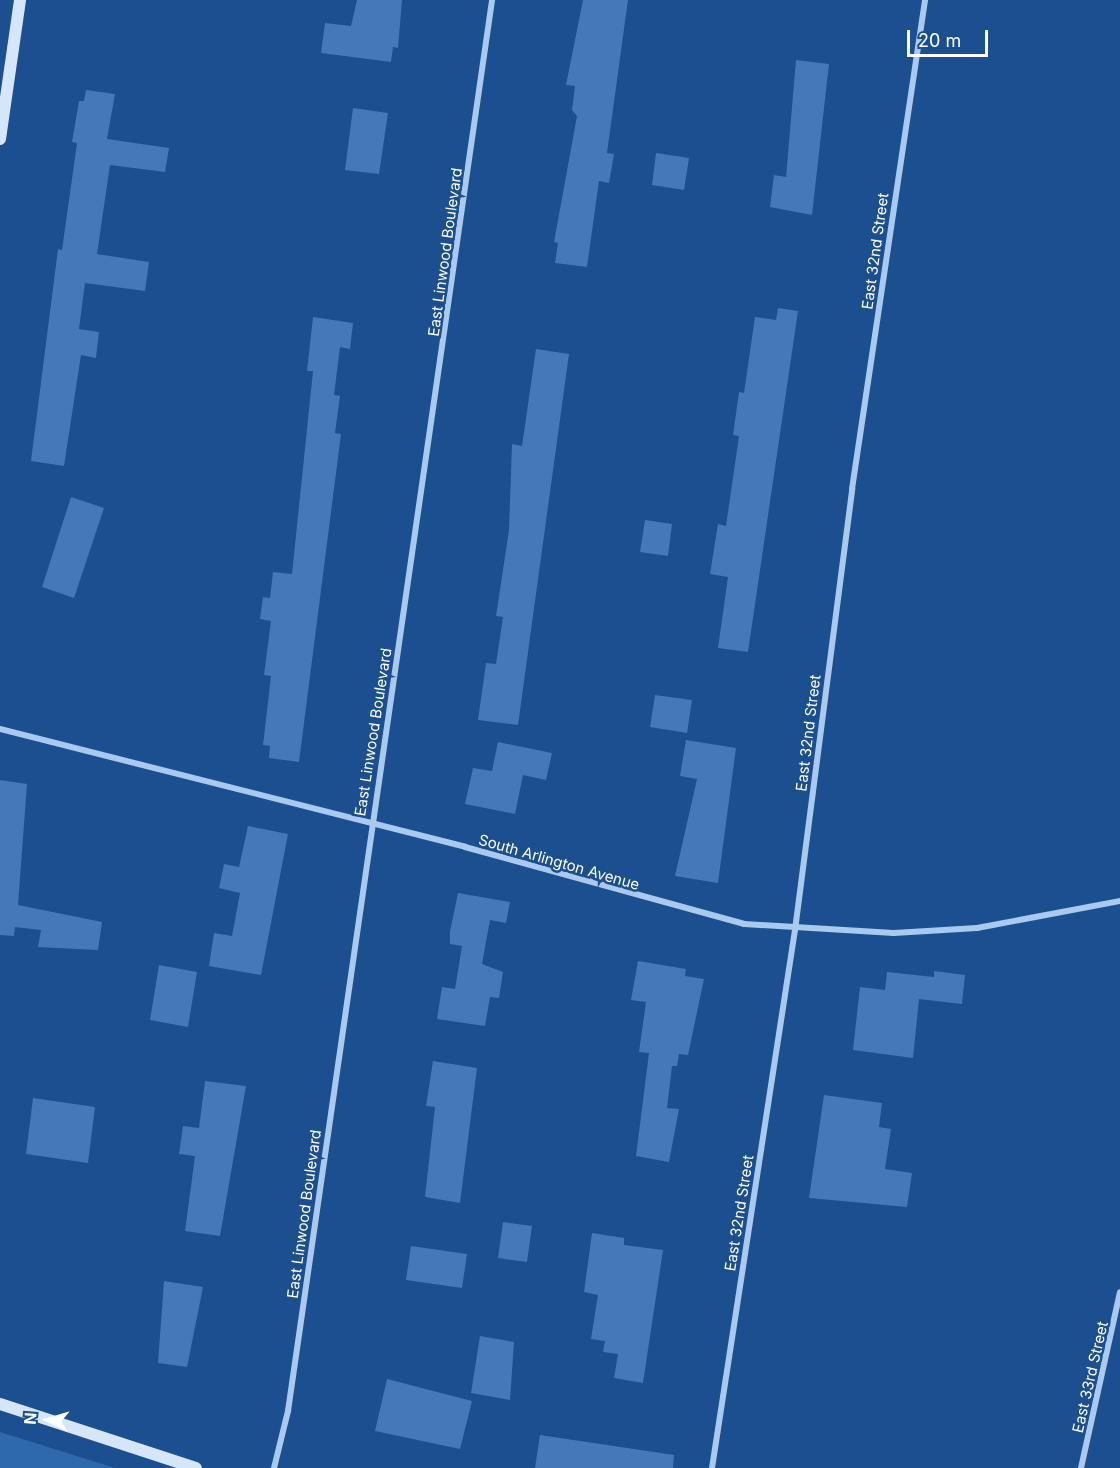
<!DOCTYPE html>
<style>
body{margin:0}
#map{position:relative;width:1120px;height:1468px;overflow:hidden;background:#1b4f8f;font-family:Inter,sans-serif}
div>[style]{position:absolute}
.green>*{inset:0;background:#2e69ad}
.building>*{inset:0;background:#4478b7}
.street>*{height:6px;margin:-3px;padding:0 3px;transform-origin:3px;border-radius:3px;background:#a9c9ee}
.secondary>*{height:12px;margin:-6px;padding:0 6px;transform-origin:6px;border-radius:6px;background:#d6e6fa}
span{translate:-50% -50%;white-space:nowrap;text-align:center;line-height:1.15;-webkit-text-stroke:5px #1b4f8f;paint-order:stroke}
.street-label{font-size:15px;color:#fff}
.north{position:absolute;left:18px;top:1390px;width:60px;height:60px;-webkit-text-stroke:4px #1b4f8f;paint-order:stroke;rotate:275deg;font-size:16px;font-weight:700;line-height:24px;text-align:center;color:#fff}
.north::after{content:'';display:block;margin:auto;width:21px;height:27px;background:#fff;clip-path:polygon(50% 0,100% 100%,50% 72%,0 100%)}
.scale{position:absolute;left:907px;top:30px;width:81px;height:27px;box-sizing:border-box;border:3px solid #fff;border-top:0;padding-left:8px;font-size:18px;line-height:21px;white-space:nowrap;color:#fff;-webkit-text-stroke:4px #1b4f8f;paint-order:stroke}
</style>
<div id="map">
<div class="green">
<i style="clip-path:polygon(0 1432px,115px 1468px,0 1468px)"></i>
</div>
<div class="building">
<i style="clip-path:polygon(357px 0,402px 0,398px 48px,393px 47px,391px 62px,321px 53px,325px 23px,351px 26px)"></i>
<i style="clip-path:polygon(583px 0,628px 0,607px 153px,614px 154px,609px 183px,599px 181px,587px 267px,555px 263px,558px 243px,554px 242px,577px 116px,572px 110px,575px 86px,566px 85px)"></i>
<i style="clip-path:polygon(796px 60px,829px 64px,812px 215px,770px 207px,774px 175px,786px 177px)"></i>
<i style="clip-path:polygon(86px 90px,115px 94px,107px 139px,169px 148px,165px 172px,110px 165px,97px 254px,149px 262px,145px 291px,85px 283px,79px 329px,99px 332px,96px 358px,81px 355px,64px 466px,31px 461px,58px 249px,62px 250px,77px 143px,72px 142px,79px 101px,84px 101px)"></i>
<i style="clip-path:polygon(353px 108px,388px 113px,379px 174px,345px 170px)"></i>
<i style="clip-path:polygon(656px 153px,689px 158px,684px 190px,652px 185px)"></i>
<i style="clip-path:polygon(778px 308px,798px 311px,748px 652px,718px 648px,728px 577px,710px 574px,718px 524px,726px 526px,739px 436px,733px 435px,739px 392px,744px 393px,755px 317px,776px 320px)"></i>
<i style="clip-path:polygon(313px 317px,353px 323px,350px 349px,340px 347px,334px 395px,340px 396px,335px 433px,341px 434px,299px 762px,269px 758px,270px 746px,263px 745px,271px 676px,264px 675px,271px 621px,260px 619px,263px 597px,270px 598px,273px 572px,292px 574px,313px 371px,307px 371px)"></i>
<i style="clip-path:polygon(536px 349px,569px 354px,518px 725px,478px 720px,486px 663px,496px 664px,503px 617px,496px 616px,509px 530px,512px 444px,522px 446px)"></i>
<i style="clip-path:polygon(71px 497px,104px 508px,74px 598px,42px 587px)"></i>
<i style="clip-path:polygon(645px 520px,672px 524px,668px 556px,640px 552px)"></i>
<i style="clip-path:polygon(655px 695px,692px 700px,687px 733px,650px 727px)"></i>
<i style="clip-path:polygon(686px 740px,736px 748px,718px 883px,675px 876px,697px 779px,680px 776px)"></i>
<i style="clip-path:polygon(498px 742px,552px 753px,546px 780px,523px 775px,515px 814px,465px 804px,473px 768px,492px 771px)"></i>
<i style="clip-path:polygon(0 780px,27px 784px,18px 905px,102px 922px,98px 950px,38px 947px,41px 930px,15px 927px,14px 936px,0 935px)"></i>
<i style="clip-path:polygon(248px 826px,288px 834px,261px 975px,209px 966px,214px 933px,232px 936px,240px 893px,219px 888px,224px 864px,239px 867px)"></i>
<i style="clip-path:polygon(458px 893px,510px 902px,506px 923px,490px 920px,482px 964px,503px 972px,499px 998px,490px 997px,485px 1026px,437px 1019px,442px 987px,455px 989px,462px 946px,450px 944px,450px 931px)"></i>
<i style="clip-path:polygon(638px 961px,686px 969px,685px 976px,704px 979px,688px 1055px,679px 1054px,677px 1066px,672px 1066px,667px 1108px,679px 1109px,669px 1162px,636px 1156px,649px 1053px,639px 1052px,646px 1002px,631px 1000px)"></i>
<i style="clip-path:polygon(159px 965px,197px 972px,188px 1027px,150px 1020px)"></i>
<i style="clip-path:polygon(934px 971px,965px 975px,962px 1004px,919px 999px,913px 1058px,853px 1050px,860px 987px,885px 990px,887px 972px,934px 977px)"></i>
<i style="clip-path:polygon(433px 1061px,477px 1068px,460px 1203px,425px 1197px,435px 1107px,426px 1106px)"></i>
<i style="clip-path:polygon(205px 1081px,246px 1086px,220px 1236px,185px 1231px,195px 1156px,179px 1154px,183px 1126px,199px 1128px)"></i>
<i style="clip-path:polygon(824px 1095px,882px 1103px,879px 1127px,891px 1129px,885px 1169px,912px 1173px,907px 1207px,809px 1198px)"></i>
<i style="clip-path:polygon(33px 1098px,95px 1107px,88px 1163px,26px 1154px)"></i>
<i style="clip-path:polygon(503px 1222px,532px 1226px,527px 1262px,498px 1258px)"></i>
<i style="clip-path:polygon(592px 1233px,624px 1238px,624px 1245px,663px 1250px,643px 1383px,614px 1378px,618px 1354px,603px 1352px,605px 1341px,591px 1339px,598px 1295px,584px 1292px)"></i>
<i style="clip-path:polygon(411px 1246px,467px 1254px,462px 1288px,406px 1280px)"></i>
<i style="clip-path:polygon(164px 1281px,203px 1287px,187px 1367px,158px 1363px)"></i>
<i style="clip-path:polygon(480px 1336px,514px 1342px,510px 1400px,471px 1393px)"></i>
<i style="clip-path:polygon(387px 1379px,472px 1401px,460px 1449px,375px 1431px)"></i>
<i style="clip-path:polygon(540px 1435px,674px 1455px,673px 1468px,535px 1468px)"></i>
</div>
<div class="street">
<i style="left:0;top:729px;width:480px;rotate:14.2deg"></i>
<i style="left:465px;top:847px;width:289px;rotate:15.4deg"></i>
<i style="left:744px;top:924px;width:150px;rotate:3.4deg"></i>
<i style="left:894px;top:933px;width:83px;rotate:-3.4deg"></i>
<i style="left:977px;top:928px;width:146px;rotate:-10.7deg"></i>
<i style="left:274px;top:1468px;width:59px;rotate:-76.2deg"></i>
<i style="left:288px;top:1411px;width:1426px;rotate:-81.77deg"></i>
<i style="left:712px;top:1468px;width:544px;rotate:-81.23deg"></i>
<i style="left:795px;top:930px;width:445px;rotate:-82.6deg"></i>
<i style="left:852px;top:489px;width:494px;rotate:-81.5deg"></i>
<i style="left:1081px;top:1468px;width:180px;rotate:-77.5deg"></i>
</div>
<div class="secondary">
<i style="left:0;top:139px;width:140px;rotate:-81.8deg"></i>
<i style="left:0;top:1404px;width:206px;rotate:18.1deg"></i>
</div>
<div class="street-label">
<span style="left:875px;top:251px;rotate:-82deg">East 32nd Street</span>
<span style="left:445px;top:252px;rotate:-82deg">East Linwood Boulevard</span>
<span style="left:373px;top:732px;rotate:-81deg">East Linwood Boulevard</span>
<span style="left:808px;top:733px;rotate:-83deg">East 32nd Street</span>
<span style="left:559px;top:862px;rotate:16deg">South Arlington Avenue</span>
<span style="left:739px;top:1213px;rotate:-81deg">East 32nd Street</span>
<span style="left:304px;top:1214px;rotate:-82deg">East Linwood Boulevard</span>
<span style="left:1090px;top:1377px;rotate:-77deg">East 33rd Street</span>
</div>
<div class="north">N</div>
<div class="scale">20 m</div>
</div>
